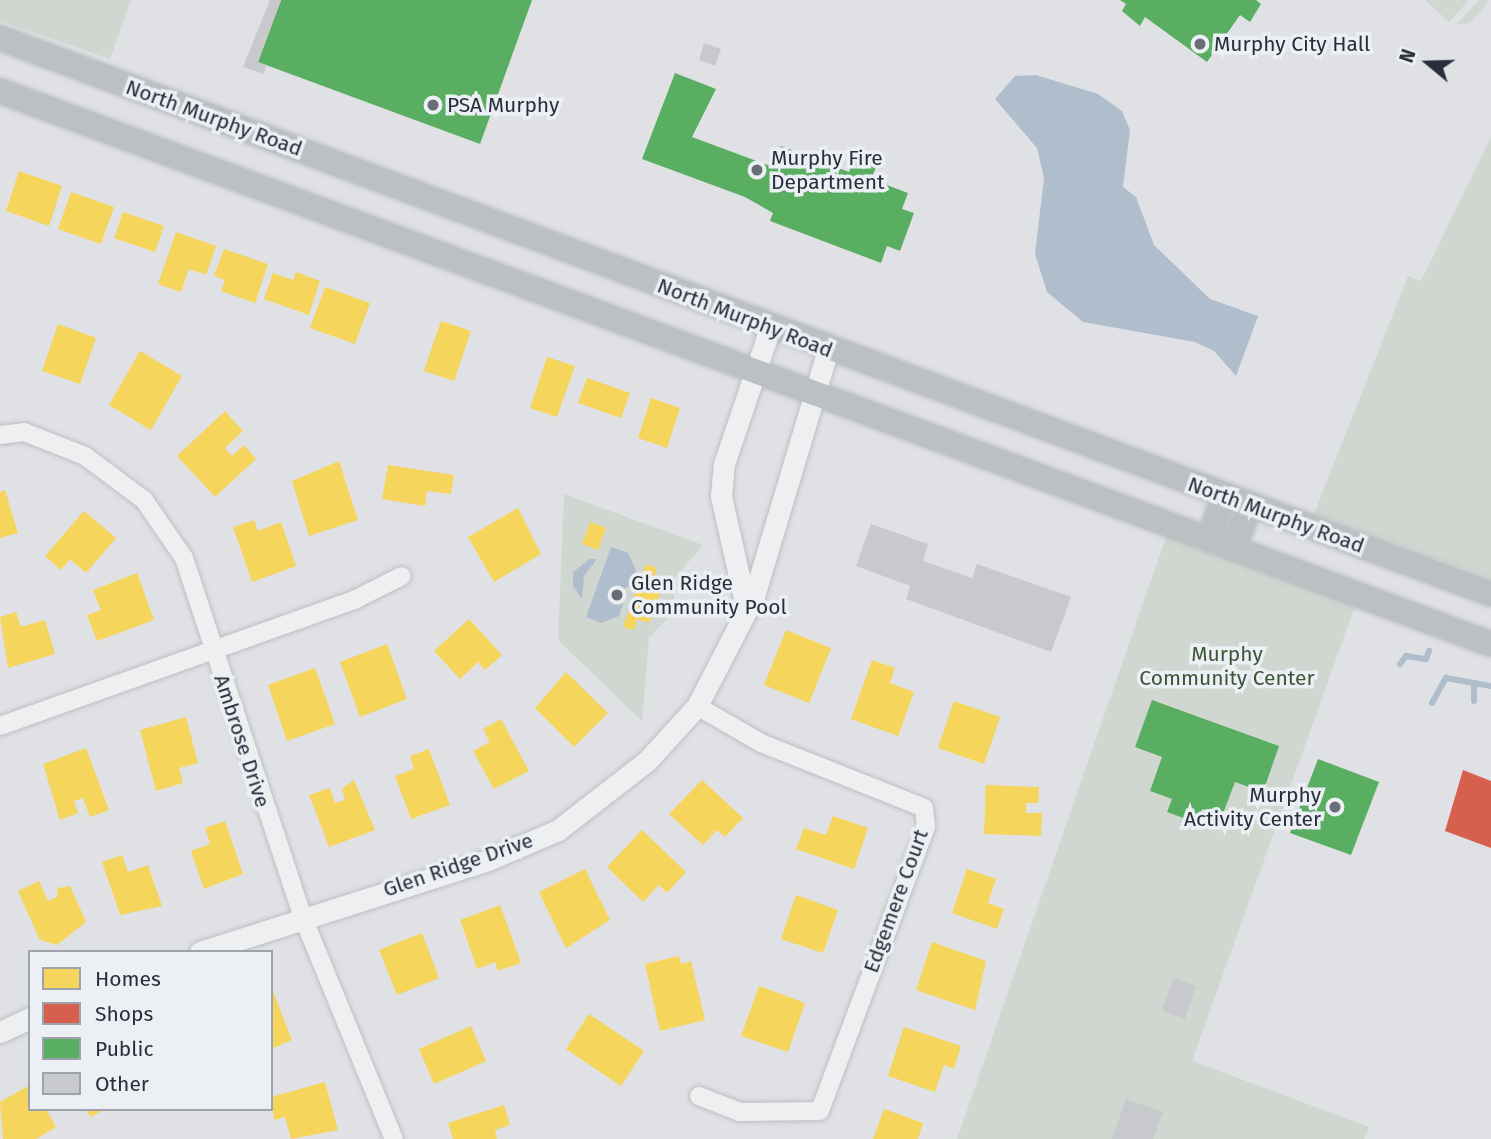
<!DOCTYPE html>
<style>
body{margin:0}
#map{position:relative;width:1491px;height:1139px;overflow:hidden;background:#dfe1e4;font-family:"Fira Sans",sans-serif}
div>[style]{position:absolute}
.green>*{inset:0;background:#d0d7d0}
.water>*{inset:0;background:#afbdcd}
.homes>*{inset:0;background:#f6d55c}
.shops>*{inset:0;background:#d6604d}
.public>*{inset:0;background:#5aae61}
.stream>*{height:6px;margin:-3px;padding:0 3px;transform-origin:3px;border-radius:3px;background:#afbdcd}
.building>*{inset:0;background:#c7c9cc}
.roads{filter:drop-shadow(0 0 2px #bdbfc2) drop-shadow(0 0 2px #bdbfc2)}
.minor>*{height:18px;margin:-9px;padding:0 9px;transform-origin:9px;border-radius:9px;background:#eeeff1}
.tertiary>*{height:21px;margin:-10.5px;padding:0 10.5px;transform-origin:10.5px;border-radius:10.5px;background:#eeeff1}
.secondary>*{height:24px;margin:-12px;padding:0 12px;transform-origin:12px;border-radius:12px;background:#bdc0c3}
.dots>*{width:19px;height:19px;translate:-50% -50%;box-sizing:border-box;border:4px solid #eceff4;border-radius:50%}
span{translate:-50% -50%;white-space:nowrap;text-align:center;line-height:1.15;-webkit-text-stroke:7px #eceff4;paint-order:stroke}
.poi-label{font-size:21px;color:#282f3b}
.left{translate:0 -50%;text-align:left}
.right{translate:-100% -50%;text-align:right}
.street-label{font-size:21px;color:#282f3b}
.park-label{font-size:21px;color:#3c5537}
.legend{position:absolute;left:28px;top:950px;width:245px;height:161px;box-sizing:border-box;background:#eceff4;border:2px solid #9ea2aa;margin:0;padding:9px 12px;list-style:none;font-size:21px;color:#282f3b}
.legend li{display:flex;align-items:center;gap:14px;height:35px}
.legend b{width:35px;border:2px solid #9ea2aa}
.north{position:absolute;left:1393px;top:28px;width:70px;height:70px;-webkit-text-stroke:5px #eceff4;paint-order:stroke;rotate:289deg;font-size:19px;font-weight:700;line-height:28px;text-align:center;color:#282f3b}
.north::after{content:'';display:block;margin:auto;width:24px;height:32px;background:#282f3b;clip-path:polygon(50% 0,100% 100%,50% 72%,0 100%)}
</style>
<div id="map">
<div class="green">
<i style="clip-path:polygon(0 0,131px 0,110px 59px,0 21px)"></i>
<i style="clip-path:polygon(1425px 0,1469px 0,1449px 22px)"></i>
<i style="clip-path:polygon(1479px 0,1490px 0,1470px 23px,1456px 25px)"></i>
<i style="clip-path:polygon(1491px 137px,1491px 579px,1314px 514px,1408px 276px,1421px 281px)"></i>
<i style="clip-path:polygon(564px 494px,703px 545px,674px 579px,674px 611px,649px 638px,642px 721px,558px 640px)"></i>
<i style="clip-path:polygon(1166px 537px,1355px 606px,1192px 1061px,1369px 1127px,1364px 1139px,957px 1139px)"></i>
</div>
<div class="water">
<i style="clip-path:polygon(1036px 75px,1098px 94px,1122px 111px,1130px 130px,1123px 187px,1136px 197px,1154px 245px,1210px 299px,1258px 316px,1236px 376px,1214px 351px,1195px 342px,1083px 322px,1047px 292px,1035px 254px,1044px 178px,1037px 148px,995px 99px,1015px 76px)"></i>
<i style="clip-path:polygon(611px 547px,628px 553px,636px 570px,630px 586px,620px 590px,624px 600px,619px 616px,601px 623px,586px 617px)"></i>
<i style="clip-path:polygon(590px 559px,597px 559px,584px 576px,582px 599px,573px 586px,573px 572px)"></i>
</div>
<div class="homes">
<i style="clip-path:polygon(19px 171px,62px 186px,49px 226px,6px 211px)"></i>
<i style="clip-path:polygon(71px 192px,114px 207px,101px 244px,58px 229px)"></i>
<i style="clip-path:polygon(123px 212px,164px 226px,155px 252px,114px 238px)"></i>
<i style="clip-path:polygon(176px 232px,216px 246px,206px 275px,189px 269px,181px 292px,158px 284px)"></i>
<i style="clip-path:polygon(224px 249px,268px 264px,255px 303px,221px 291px,225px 280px,214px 276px)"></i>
<i style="clip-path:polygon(296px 272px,320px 281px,309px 315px,264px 299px,273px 273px,293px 280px)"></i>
<i style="clip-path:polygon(325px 287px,370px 303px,355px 344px,310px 328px)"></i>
<i style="clip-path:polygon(441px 321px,471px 331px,454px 381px,424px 371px)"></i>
<i style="clip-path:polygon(58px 324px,96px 338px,80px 384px,42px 371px)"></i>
<i style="clip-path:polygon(140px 351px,182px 376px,151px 430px,109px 405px)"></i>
<i style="clip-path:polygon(547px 357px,575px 366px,557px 417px,530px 408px)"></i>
<i style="clip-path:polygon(587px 378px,630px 393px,621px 418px,578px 403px)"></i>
<i style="clip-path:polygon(651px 398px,680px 408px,667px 448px,638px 438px)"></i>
<i style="clip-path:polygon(225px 411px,243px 431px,225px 448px,232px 456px,244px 445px,256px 459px,215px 497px,177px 456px)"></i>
<i style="clip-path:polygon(339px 461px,358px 520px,309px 536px,292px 481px)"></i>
<i style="clip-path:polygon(388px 465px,454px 475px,451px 494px,427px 491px,425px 506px,382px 499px)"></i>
<i style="clip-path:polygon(5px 490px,18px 533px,0 538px,0 492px)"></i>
<i style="clip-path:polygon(518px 508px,541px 554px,494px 582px,468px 537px)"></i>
<i style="clip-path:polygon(84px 511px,116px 538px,86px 573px,70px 559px,61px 570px,45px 556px)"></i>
<i style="clip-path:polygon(254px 520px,258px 531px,281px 522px,296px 566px,252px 582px,233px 527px)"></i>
<i style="clip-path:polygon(590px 522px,606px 528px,598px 550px,582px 544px)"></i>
<i style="clip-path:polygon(646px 564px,657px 568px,653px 579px,664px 583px,649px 623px,637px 619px,634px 630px,623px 627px)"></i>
<i style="clip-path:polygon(137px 573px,154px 620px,97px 641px,87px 615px,101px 610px,93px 590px)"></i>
<i style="clip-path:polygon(16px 612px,21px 627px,45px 620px,55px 654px,8px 668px,0 617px)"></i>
<i style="clip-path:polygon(469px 619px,502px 655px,485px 670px,478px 662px,460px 679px,434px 651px)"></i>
<i style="clip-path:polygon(786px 630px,831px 648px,809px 703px,764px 685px)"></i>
<i style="clip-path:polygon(387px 644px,407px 699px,360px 717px,340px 662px)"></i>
<i style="clip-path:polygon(872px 660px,895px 668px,890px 683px,914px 692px,898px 736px,851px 719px)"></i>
<i style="clip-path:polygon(315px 668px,335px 724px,287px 741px,268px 685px)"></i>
<i style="clip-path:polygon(566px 672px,608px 713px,574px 747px,535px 708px)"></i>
<i style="clip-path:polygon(954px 701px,1000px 717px,984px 764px,938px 748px)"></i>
<i style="clip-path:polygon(186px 717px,198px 763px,179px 768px,183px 783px,156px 791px,140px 730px)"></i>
<i style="clip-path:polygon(501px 719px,529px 771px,494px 789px,473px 751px,490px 742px,483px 729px)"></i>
<i style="clip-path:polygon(86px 748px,109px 810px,90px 817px,83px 798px,74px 801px,78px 813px,60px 820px,43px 764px)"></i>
<i style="clip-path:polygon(429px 749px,450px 805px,411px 819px,395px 776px,414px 769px,410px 756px)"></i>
<i style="clip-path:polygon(354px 780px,375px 830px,329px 847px,309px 795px,330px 788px,335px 803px,345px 800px,342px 789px)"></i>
<i style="clip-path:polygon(702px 780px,743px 818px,725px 837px,717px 830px,703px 845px,669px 814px)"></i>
<i style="clip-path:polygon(986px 785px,1039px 787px,1038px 803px,1026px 803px,1026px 813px,1042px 813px,1041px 836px,984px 834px)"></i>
<i style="clip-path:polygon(833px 816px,868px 828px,854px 869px,796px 849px,804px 828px,826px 835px)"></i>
<i style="clip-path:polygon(225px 821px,243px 874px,204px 889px,191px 851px,210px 844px,205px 828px)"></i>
<i style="clip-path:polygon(642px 830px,686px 872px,667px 893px,659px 885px,643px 902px,607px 867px)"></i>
<i style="clip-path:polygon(122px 855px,128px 872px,148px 865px,162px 906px,120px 915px,102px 862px)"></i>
<i style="clip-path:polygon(585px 869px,610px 920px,566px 948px,539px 892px)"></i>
<i style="clip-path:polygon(967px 869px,996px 879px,988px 903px,1004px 909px,997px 929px,952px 913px)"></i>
<i style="clip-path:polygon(39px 881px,48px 901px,57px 897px,58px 888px,70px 886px,86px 922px,57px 945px,40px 940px,18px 891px)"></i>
<i style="clip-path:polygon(796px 895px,838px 910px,823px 953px,781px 939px)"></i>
<i style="clip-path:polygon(500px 905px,521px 963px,498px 971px,495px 962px,477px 969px,460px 920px)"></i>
<i style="clip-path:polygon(422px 933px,439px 978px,397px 995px,379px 950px)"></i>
<i style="clip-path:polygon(932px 942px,986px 961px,975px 1010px,916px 990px)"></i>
<i style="clip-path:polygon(679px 956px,681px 964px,691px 961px,705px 1020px,660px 1031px,645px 964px)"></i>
<i style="clip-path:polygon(271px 986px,292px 1040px,271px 1049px)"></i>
<i style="clip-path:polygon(759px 986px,805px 1003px,788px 1052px,741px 1036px)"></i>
<i style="clip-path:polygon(589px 1014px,644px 1051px,621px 1086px,566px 1049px)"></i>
<i style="clip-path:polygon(471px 1026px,486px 1061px,434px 1084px,419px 1049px)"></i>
<i style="clip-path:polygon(904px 1027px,961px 1046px,954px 1069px,944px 1065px,935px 1092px,888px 1076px)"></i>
<i style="clip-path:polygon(325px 1082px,338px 1130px,291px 1139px,285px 1117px,274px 1120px,271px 1097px)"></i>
<i style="clip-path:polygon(30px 1085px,30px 1109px,46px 1109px,56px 1127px,36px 1139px,3px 1139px,0 1102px)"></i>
<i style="clip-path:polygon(504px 1105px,510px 1125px,495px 1130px,497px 1139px,453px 1139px,448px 1123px)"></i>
<i style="clip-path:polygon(86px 1109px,106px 1109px,90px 1117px)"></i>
<i style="clip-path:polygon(884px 1109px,923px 1123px,918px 1139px,873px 1139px)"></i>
</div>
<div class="shops">
<i style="clip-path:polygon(1463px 770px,1491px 781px,1491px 848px,1445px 831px)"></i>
</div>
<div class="public">
<i style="clip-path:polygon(281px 0,532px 0,480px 144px,258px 62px)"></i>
<i style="clip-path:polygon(1120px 0,1256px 0,1261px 4px,1250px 22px,1240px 15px,1207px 62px,1145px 17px,1140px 26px,1122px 11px,1126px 4px)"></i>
<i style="clip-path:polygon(675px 73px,716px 89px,692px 137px,773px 167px,781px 146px,849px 172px,855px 156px,877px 165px,871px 179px,908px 193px,902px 209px,914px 213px,900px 251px,887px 246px,881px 263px,770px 221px,773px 213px,745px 197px,642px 159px)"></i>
<i style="clip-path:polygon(1152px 700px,1279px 746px,1263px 792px,1235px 782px,1222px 816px,1202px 809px,1197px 823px,1167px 812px,1172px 799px,1150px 791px,1162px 757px,1135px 747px)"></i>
<i style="clip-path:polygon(1318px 759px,1379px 782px,1351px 855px,1290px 833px)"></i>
</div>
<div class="stream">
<i style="left:1400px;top:664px;width:10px;rotate:-53deg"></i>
<i style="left:1406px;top:656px;width:20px;rotate:9deg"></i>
<i style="left:1426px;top:659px;width:9px;rotate:-69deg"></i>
<i style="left:1474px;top:701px;width:18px;rotate:-90deg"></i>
<i style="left:1432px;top:703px;width:29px;rotate:-61deg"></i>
<i style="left:1446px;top:678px;width:46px;rotate:10.1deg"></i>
</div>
<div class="building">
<i style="clip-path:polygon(270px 0,281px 0,258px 62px,266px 65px,264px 74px,243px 67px)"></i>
<i style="clip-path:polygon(704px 43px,721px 49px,715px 66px,699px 60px)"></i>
<i style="clip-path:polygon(871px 524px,928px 544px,923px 561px,972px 578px,977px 564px,1071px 597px,1051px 652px,906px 599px,910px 586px,856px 566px)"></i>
<i style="clip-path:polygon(1173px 978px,1196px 986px,1185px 1019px,1162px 1011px)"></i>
<i style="clip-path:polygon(1126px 1099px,1163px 1112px,1153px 1139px,1112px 1139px)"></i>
</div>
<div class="roads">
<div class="minor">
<i style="left:0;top:435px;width:24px;rotate:-7deg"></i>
<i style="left:24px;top:432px;width:66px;rotate:21.5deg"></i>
<i style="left:85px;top:456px;width:74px;rotate:36.7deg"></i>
<i style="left:144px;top:500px;width:70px;rotate:55.4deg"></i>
<i style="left:184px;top:558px;width:376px;rotate:71.7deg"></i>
<i style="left:302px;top:915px;width:242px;rotate:67.7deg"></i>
<i style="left:697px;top:706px;width:74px;rotate:30deg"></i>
<i style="left:761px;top:743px;width:175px;rotate:21.7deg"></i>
<i style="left:924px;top:808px;width:19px;rotate:84deg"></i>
<i style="left:926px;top:827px;width:303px;rotate:110.5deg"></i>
<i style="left:820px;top:1111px;width:80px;rotate:179.3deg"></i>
<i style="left:740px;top:1112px;width:44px;rotate:-158.7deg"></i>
<i style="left:0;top:726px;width:378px;rotate:-19.6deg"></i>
<i style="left:356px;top:599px;width:51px;rotate:-26.6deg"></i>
</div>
<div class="tertiary">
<i style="left:746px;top:607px;width:114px;rotate:-102.7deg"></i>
<i style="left:721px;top:496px;width:32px;rotate:-85deg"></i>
<i style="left:724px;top:464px;width:144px;rotate:-71.3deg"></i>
<i style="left:200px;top:952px;width:302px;rotate:-17.7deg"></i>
<i style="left:488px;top:860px;width:76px;rotate:-23.2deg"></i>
<i style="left:558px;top:830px;width:113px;rotate:-37.8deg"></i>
<i style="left:647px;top:761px;width:74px;rotate:-47.7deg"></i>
<i style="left:697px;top:706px;width:124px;rotate:-62.6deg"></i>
<i style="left:754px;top:596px;width:257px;rotate:-73.3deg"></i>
<i style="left:0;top:1032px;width:33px;rotate:-25deg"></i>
</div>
<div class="secondary">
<i style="left:0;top:38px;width:1591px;rotate:20.45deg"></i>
<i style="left:0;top:91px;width:1590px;rotate:20.35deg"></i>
<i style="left:1209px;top:538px;width:44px;rotate:-69.9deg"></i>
<i style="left:1234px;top:547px;width:44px;rotate:-68.7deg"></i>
</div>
</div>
<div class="dots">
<i style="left:1200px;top:44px;background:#686d76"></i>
<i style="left:433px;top:105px;background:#686d76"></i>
<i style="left:757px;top:170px;background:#686d76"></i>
<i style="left:617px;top:595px;background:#686d76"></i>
<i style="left:1335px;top:807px;background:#686d76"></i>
</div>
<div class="poi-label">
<span class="left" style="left:1214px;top:44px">Murphy City Hall</span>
<span class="left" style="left:447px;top:105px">PSA Murphy</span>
<span class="left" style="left:771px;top:170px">Murphy Fire<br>Department</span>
<span class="left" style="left:631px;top:595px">Glen Ridge<br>Community Pool</span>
<span class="right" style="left:1321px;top:807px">Murphy<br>Activity Center</span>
</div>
<div class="street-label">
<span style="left:214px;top:118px;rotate:20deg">North Murphy Road</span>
<span style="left:745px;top:318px;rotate:21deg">North Murphy Road</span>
<span style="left:1276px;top:515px;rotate:20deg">North Murphy Road</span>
<span style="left:242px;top:741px;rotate:72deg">Ambrose Drive</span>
<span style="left:458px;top:865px;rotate:-19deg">Glen Ridge Drive</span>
<span style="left:896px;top:901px;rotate:-70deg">Edgemere Court</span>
</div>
<div class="park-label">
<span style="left:1227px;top:666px">Murphy<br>Community Center</span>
</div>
<ul class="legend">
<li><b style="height:19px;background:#f6d55c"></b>Homes</li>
<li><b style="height:19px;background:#d6604d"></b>Shops</li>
<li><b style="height:19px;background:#5aae61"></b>Public</li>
<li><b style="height:19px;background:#c7c9cc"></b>Other</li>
</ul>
<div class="north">N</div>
</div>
